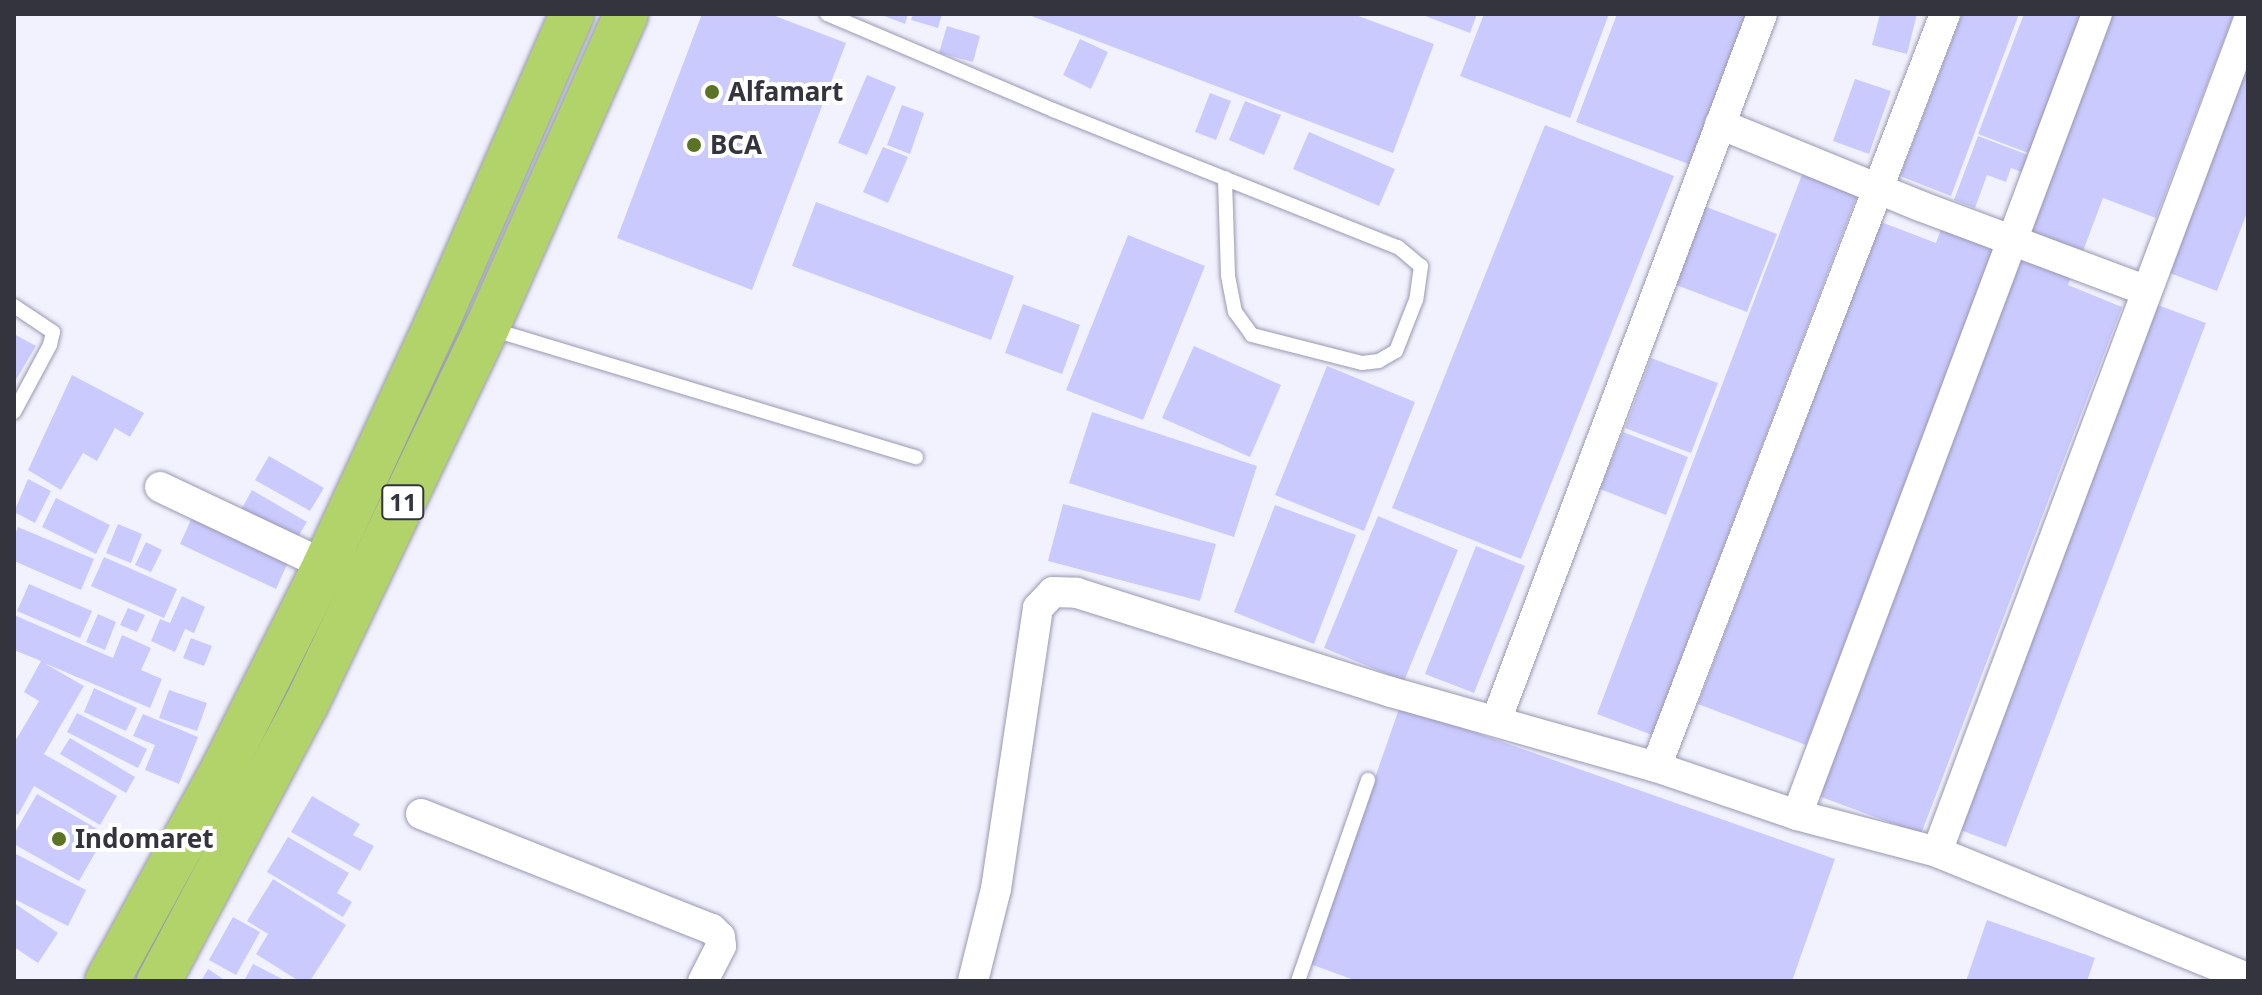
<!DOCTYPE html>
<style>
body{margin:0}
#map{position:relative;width:2262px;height:995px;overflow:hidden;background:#f2f2fe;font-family:"Noto Sans",sans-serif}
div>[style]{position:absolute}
.building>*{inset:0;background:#cbcafe}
.roads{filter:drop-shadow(0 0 2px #9898b3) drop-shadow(0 0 2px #9898b3)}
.service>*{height:14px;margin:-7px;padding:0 7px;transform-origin:7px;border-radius:7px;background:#fff}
.minor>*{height:30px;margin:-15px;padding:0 15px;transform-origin:15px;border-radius:15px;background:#fff}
.trunk>*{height:44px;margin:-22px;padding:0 22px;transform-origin:22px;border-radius:22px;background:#b2d26a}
.dots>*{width:22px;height:22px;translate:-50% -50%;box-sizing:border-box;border:4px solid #fff;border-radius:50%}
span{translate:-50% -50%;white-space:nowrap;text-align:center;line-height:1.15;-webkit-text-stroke:8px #fff;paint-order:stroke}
.shield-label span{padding:2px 6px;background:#fff;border:2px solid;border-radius:6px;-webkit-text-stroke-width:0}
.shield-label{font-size:24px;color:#34343f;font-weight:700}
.poi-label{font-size:26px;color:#34343f;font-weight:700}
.left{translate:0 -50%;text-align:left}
.frame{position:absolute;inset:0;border:16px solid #34343f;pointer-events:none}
</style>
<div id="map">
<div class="building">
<i style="clip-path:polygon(702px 14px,770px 14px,846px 43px,752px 290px,617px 238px)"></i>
<i style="clip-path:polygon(879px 14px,908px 14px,905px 24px)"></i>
<i style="clip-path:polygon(913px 14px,942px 14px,938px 28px,911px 20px)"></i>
<i style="clip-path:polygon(1026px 14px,1353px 14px,1434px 44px,1393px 153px)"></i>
<i style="clip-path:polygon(1420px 14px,1477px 14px,1470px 33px)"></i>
<i style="clip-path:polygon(1484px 14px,1609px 14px,1570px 118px,1460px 76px)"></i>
<i style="clip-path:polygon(1617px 14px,1751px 14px,1694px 166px,1576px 122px)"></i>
<i style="clip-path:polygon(1880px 14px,1917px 14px,1907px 54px,1872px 45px)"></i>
<i style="clip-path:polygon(1962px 14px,2019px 14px,1951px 196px,1900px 176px)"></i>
<i style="clip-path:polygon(2024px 14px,2084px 14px,2031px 154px,1978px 134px)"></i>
<i style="clip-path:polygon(2112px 14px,2234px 14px,2156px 218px,2103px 198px,2083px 251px,2030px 231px)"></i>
<i style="clip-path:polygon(947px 26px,980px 36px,973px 62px,939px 53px)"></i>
<i style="clip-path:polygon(1080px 39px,1108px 52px,1091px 89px,1063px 75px)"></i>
<i style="clip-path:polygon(2248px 60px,2248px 210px,2217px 291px,2167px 272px)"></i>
<i style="clip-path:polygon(867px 75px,896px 87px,867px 155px,838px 143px)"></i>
<i style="clip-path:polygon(1855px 79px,1891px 91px,1869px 154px,1833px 141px)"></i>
<i style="clip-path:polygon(1210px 93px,1231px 101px,1216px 140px,1195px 132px)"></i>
<i style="clip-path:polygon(1245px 101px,1281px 115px,1264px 155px,1229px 140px)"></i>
<i style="clip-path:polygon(902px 105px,924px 113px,910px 154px,887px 145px)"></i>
<i style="clip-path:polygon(1545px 125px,1674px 176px,1521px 559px,1392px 508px)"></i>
<i style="clip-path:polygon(1309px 132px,1395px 169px,1379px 206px,1293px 169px)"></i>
<i style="clip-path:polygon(1978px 136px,2031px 156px,2024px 173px,2011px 168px,2006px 182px,1987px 175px,1975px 208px,1954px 200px)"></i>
<i style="clip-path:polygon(883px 147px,908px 157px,888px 203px,863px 192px)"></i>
<i style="clip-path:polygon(1803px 172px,1858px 193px,1652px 735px,1597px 714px)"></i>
<i style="clip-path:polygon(816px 202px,1014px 276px,991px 340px,792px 266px)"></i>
<i style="clip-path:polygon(1696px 203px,1777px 234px,1747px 312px,1666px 281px)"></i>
<i style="clip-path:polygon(1881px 222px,1936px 243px,1942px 227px,1996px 247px,1806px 745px,1698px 704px)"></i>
<i style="clip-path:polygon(1128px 235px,1205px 266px,1143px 420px,1066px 390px)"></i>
<i style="clip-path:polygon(2018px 254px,2072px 274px,2068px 285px,2122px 307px,1921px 834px,1813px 794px)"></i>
<i style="clip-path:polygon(1023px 304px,1080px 325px,1062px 374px,1005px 353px)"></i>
<i style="clip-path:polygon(2155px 304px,2206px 323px,2006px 847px,1955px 828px)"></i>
<i style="clip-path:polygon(14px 334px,36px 346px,14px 383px)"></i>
<i style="clip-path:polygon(1194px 346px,1281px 385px,1250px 457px,1162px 418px)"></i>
<i style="clip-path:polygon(1651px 358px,1718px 383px,1691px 453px,1625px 428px)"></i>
<i style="clip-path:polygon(1327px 366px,1415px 402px,1364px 531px,1275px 495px)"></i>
<i style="clip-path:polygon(72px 375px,144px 413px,130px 437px,115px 428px,97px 461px,83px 453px,61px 490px,28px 470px)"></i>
<i style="clip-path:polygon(1092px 412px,1257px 466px,1234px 537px,1069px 483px)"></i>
<i style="clip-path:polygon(1623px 432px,1688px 457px,1666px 515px,1600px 489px)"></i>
<i style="clip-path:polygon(269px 456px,324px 488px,310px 511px,255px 480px)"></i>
<i style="clip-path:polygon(28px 479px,51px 491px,35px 523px,14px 512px)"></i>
<i style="clip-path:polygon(252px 490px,307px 522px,296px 540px,242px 508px)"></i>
<i style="clip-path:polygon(56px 498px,110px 525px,96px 554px,42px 527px)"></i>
<i style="clip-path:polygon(1063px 504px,1216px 544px,1200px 601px,1048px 561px)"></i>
<i style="clip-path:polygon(1275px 505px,1356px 535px,1314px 644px,1234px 612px)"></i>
<i style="clip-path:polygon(194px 513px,290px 558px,276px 589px,180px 544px)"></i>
<i style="clip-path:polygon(1378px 516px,1458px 550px,1404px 681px,1324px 648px)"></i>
<i style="clip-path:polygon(118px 524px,142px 534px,131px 563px,106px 553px)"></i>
<i style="clip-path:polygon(18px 527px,94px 559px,81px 590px,14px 561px,14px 537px)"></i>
<i style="clip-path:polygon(146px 542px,162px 550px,151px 572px,135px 565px)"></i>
<i style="clip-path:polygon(1476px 546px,1525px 566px,1474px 693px,1425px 674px)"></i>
<i style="clip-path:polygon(104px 557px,177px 589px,164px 618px,91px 586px)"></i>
<i style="clip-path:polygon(29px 584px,92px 611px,80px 638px,17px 611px)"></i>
<i style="clip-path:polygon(182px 596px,205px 607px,194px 633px,185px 629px,175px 652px,151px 641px,160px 619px,170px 623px)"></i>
<i style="clip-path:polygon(128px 608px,145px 615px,137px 632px,120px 625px)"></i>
<i style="clip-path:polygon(98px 614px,116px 622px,105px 650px,86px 642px)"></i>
<i style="clip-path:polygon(14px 615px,113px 658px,122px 635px,151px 648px,141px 670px,162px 679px,150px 708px,44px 663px,84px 686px,44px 754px,117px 796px,100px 825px,34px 786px,18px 815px,14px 813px,14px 743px,39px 701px,24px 692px,41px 661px,14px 650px)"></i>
<i style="clip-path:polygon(191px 638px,212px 646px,204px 666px,183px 658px)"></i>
<i style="clip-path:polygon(94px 688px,137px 708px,126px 731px,84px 712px)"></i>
<i style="clip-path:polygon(169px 690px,207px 703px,197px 731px,159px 718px)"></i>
<i style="clip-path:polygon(1400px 706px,1835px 859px,1792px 981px,1357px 981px,1310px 964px)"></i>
<i style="clip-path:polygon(77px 713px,147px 749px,138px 768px,67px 732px)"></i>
<i style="clip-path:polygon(143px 714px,198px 737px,179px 784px,145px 770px,155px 745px,133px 736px)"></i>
<i style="clip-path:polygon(70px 738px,135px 777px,126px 793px,60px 754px)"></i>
<i style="clip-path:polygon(37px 794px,106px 834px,79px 881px,14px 844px,14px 834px)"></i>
<i style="clip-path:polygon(312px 796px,360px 824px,353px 835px,374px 846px,360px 871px,291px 832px)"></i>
<i style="clip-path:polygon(288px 837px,349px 873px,337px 893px,352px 902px,343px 917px,267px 872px)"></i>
<i style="clip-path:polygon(14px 853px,86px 890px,68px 926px,14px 899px)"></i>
<i style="clip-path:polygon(273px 879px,346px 925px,310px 981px,299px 981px,256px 954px,268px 934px,247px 921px)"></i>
<i style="clip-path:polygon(14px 903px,58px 933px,38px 963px,14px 947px)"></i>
<i style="clip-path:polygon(233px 917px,260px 932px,236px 975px,209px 960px)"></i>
<i style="clip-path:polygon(1987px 920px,2095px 958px,2087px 981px,1966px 981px)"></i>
<i style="clip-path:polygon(253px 964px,286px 981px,244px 981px)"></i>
<i style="clip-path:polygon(208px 969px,226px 981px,201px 981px)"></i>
</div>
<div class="roads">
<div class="service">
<i style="left:827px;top:14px;width:246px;rotate:23deg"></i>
<i style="left:1053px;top:110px;width:371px;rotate:21.7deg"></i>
<i style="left:1398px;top:247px;width:30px;rotate:40deg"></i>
<i style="left:1421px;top:266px;width:34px;rotate:98deg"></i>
<i style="left:1416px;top:300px;width:55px;rotate:111.4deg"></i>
<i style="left:1396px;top:351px;width:20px;rotate:150deg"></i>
<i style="left:1379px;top:361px;width:17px;rotate:173deg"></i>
<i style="left:1362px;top:363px;width:114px;rotate:-165.7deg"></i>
<i style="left:1252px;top:335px;width:29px;rotate:-126deg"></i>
<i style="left:1235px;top:312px;width:38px;rotate:-101deg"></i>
<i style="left:1228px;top:275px;width:97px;rotate:-91.8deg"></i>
<i style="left:14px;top:306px;width:47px;rotate:33.7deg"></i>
<i style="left:53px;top:332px;width:13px;rotate:103deg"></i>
<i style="left:50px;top:345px;width:76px;rotate:118.2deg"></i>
<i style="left:491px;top:329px;width:444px;rotate:16.8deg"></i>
<i style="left:1298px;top:981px;width:213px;rotate:-70.8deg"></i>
</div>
<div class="minor">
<i style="left:1720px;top:124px;width:216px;rotate:22.3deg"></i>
<i style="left:1920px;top:206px;width:242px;rotate:20.5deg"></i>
<i style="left:160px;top:487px;width:183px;rotate:25.3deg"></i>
<i style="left:1496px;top:721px;width:755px;rotate:-69.38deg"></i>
<i style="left:1656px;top:767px;width:149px;rotate:18.8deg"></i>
<i style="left:1797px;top:815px;width:145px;rotate:14.8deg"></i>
<i style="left:1937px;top:852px;width:886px;rotate:-69.46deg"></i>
<i style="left:421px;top:814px;width:313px;rotate:21.6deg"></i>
<i style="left:712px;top:929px;width:11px;rotate:45deg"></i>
<i style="left:720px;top:937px;width:9px;rotate:84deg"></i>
<i style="left:721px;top:946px;width:39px;rotate:117deg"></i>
<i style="left:1797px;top:815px;width:855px;rotate:-69.47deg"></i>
<i style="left:1937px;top:852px;width:336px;rotate:22.1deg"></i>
<i style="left:973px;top:981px;width:95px;rotate:-76deg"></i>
<i style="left:996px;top:889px;width:284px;rotate:-81.5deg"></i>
<i style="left:1038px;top:608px;width:22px;rotate:-47deg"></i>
<i style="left:1053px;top:592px;width:24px;rotate:2deg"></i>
<i style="left:1077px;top:593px;width:329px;rotate:17.5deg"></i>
<i style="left:1391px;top:692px;width:275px;rotate:15.8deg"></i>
<i style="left:1656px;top:767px;width:807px;rotate:-69deg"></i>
</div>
<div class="trunk">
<i style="left:107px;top:981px;width:242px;rotate:-61.3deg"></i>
<i style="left:223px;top:769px;width:228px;rotate:-63.4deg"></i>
<i style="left:325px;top:565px;width:267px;rotate:-65.2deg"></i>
<i style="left:437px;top:323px;width:337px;rotate:-66.4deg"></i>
<i style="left:159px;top:981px;width:313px;rotate:-62deg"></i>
<i style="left:306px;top:705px;width:418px;rotate:-64.4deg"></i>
<i style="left:487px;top:328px;width:343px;rotate:-66.1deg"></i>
</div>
</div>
<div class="dots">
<i style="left:712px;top:92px;background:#5b7325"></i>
<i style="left:694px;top:145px;background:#5b7325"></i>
<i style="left:59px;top:839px;background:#5b7325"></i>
</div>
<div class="shield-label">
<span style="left:403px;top:502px">11</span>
</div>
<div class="poi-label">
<span class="left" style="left:728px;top:92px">Alfamart</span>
<span class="left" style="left:710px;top:145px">BCA</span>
<span class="left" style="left:75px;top:839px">Indomaret</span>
</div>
<div class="frame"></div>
</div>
